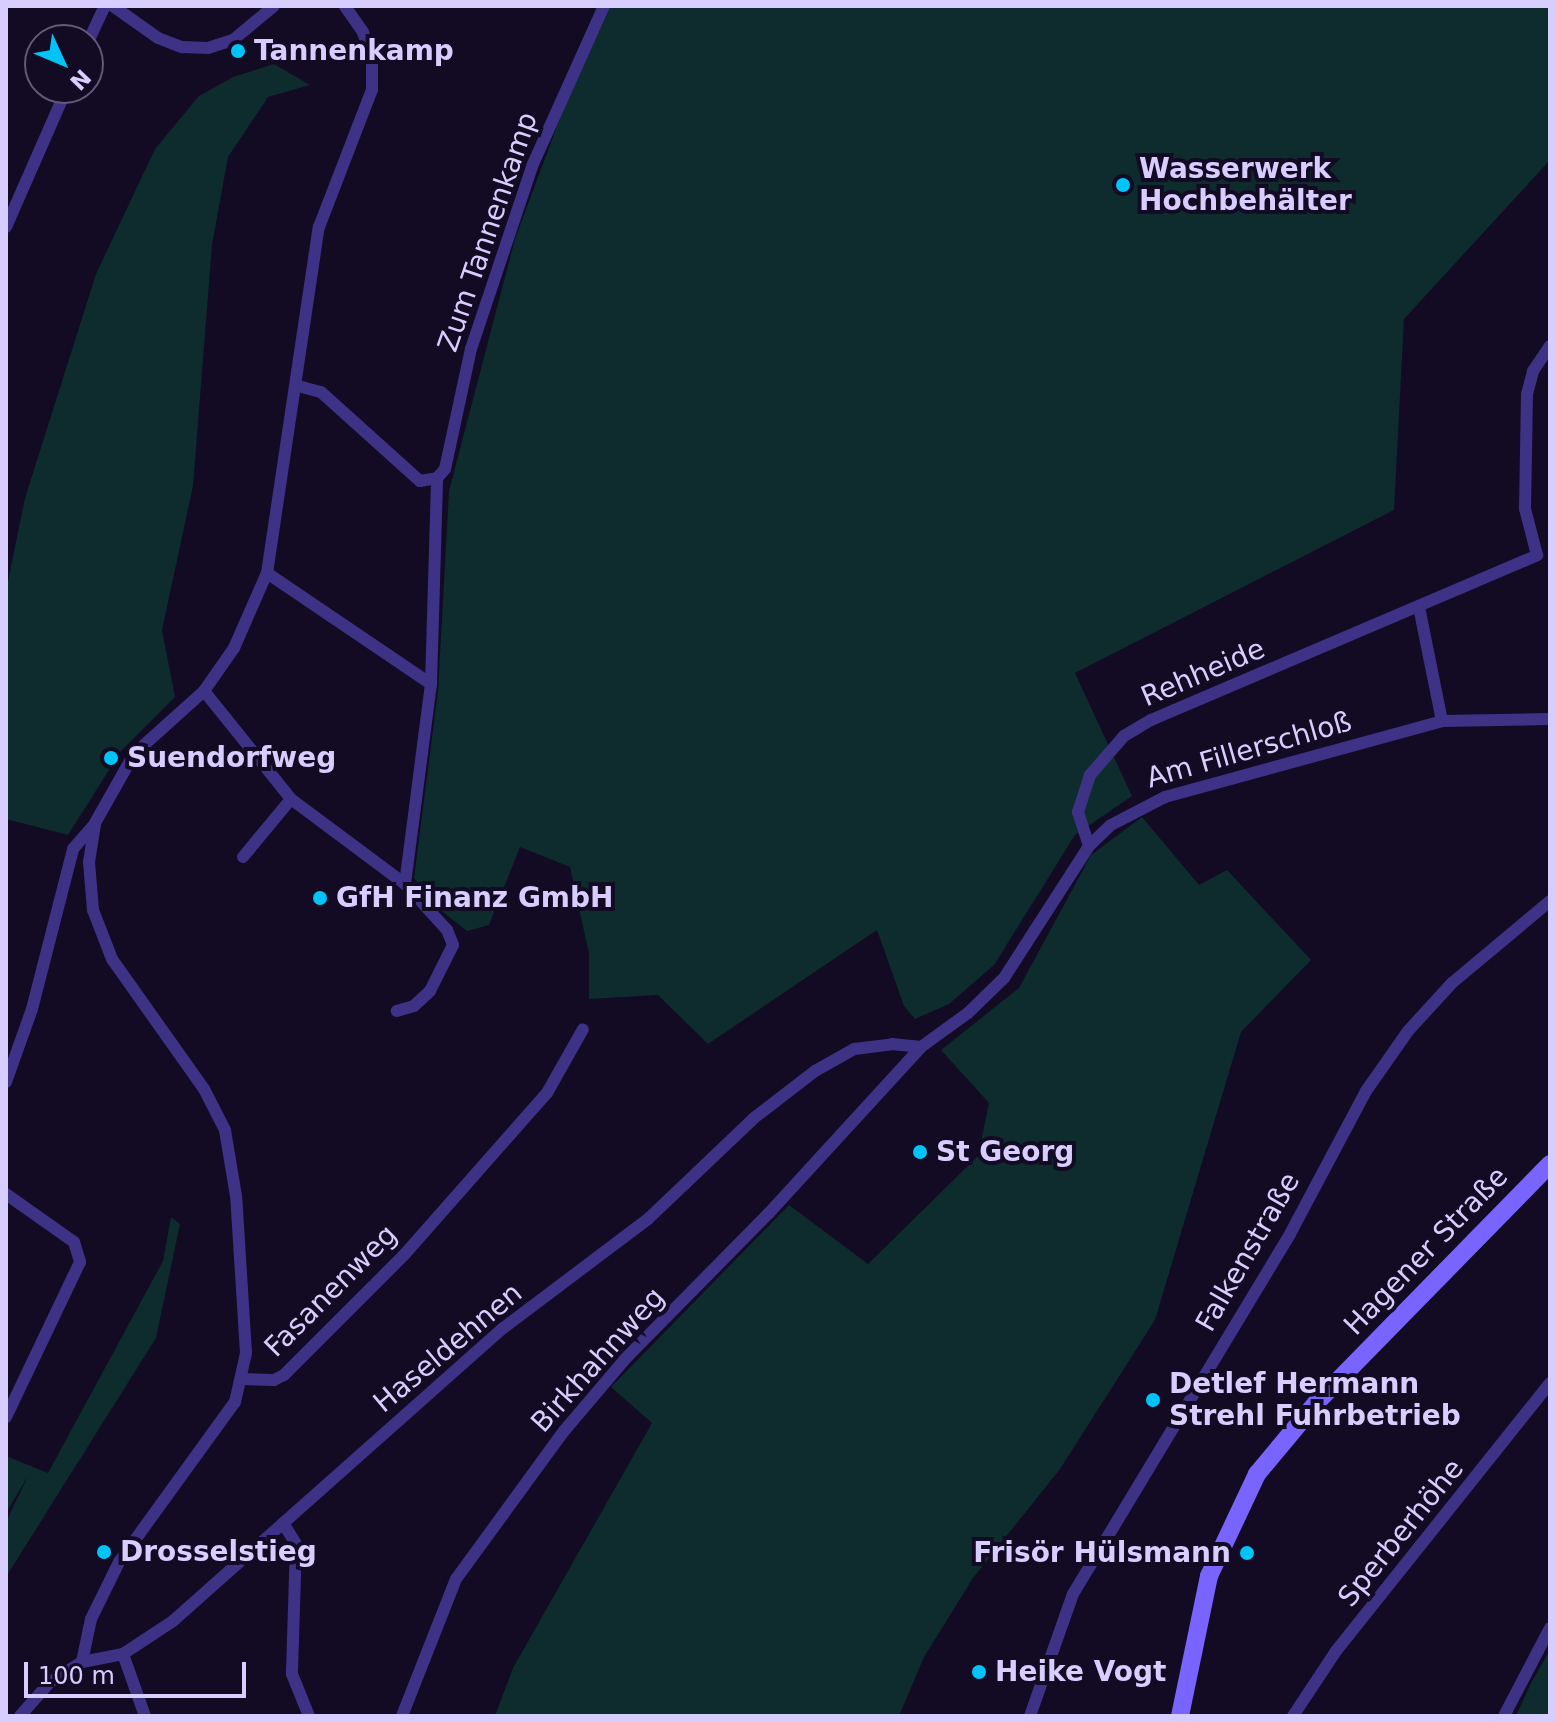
<!DOCTYPE html>
<meta charset="utf-8">
<style>
body{margin:0}
#map{position:relative;width:1556px;height:1722px;overflow:hidden;background:#120b23;font-family:"DejaVu Sans",sans-serif}
div>[style]{position:absolute}
.green>*{inset:0;background:#0e2b2d}
.minor>*{height:12px;margin:-6px;padding:0 6px;transform-origin:6px;border-radius:6px;background:#3e3286}
.secondary>*{height:18px;margin:-9px;padding:0 9px;transform-origin:9px;border-radius:9px;background:#7964ff}
.dots>*{width:22px;height:22px;translate:-50% -50%;box-sizing:border-box;border:4px solid #120b23;border-radius:50%}
span{translate:-50% -50%;white-space:nowrap;text-align:center;line-height:1.15;-webkit-text-stroke:8px #120b23;paint-order:stroke}
.poi-label{font-size:28px;color:#d8cdff;font-weight:700}
.left{translate:0 -50%;text-align:left}
.right{translate:-100% -50%;text-align:right}
.street-label{font-size:28px;color:#d8cdff}
.frame{position:absolute;inset:0;border:8px solid #d8cdff;pointer-events:none}
.north{position:absolute;left:24px;top:24px;width:80px;height:80px;box-sizing:border-box;background:#120b23;border:2px solid #61597b;border-radius:50%;rotate:134deg;font-size:22px;font-weight:700;line-height:32px;text-align:center;color:#d8cdff}
.north::after{content:'';display:block;margin:auto;width:28px;height:36px;background:#00c4f8;clip-path:polygon(50% 0,100% 100%,50% 72%,0 100%)}
.scale{position:absolute;left:24px;top:1662px;width:222px;height:36px;box-sizing:border-box;border:4px solid #d8cdff;border-top:0;padding-left:10px;font-size:24px;line-height:28px;white-space:nowrap;color:#d8cdff;-webkit-text-stroke:6px #120b23;paint-order:stroke}
</style>
<div id="map">
<div class="green">
<i style="clip-path:polygon(611px 6px,1550px 6px,1550px 160px,1404px 319px,1394px 510px,1075px 673px,1132px 796px,1075px 835px,994px 965px,949px 1004px,915px 1019px,904px 1006px,877px 930px,708px 1044px,658px 995px,589px 999px,589px 954px,570px 867px,520px 847px,489px 925px,467px 931px,434px 905px,414px 878px,438px 691px,449px 491px,515px 239px,563px 110px)"></i>
<i style="clip-path:polygon(274px 64px,310px 85px,268px 97px,228px 157px,212px 245px,193px 486px,162px 630px,175px 697px,121px 751px,68px 835px,6px 819px,6px 591px,25px 498px,96px 274px,155px 149px,199px 96px,233px 77px)"></i>
<i style="clip-path:polygon(1142px 817px,1199px 885px,1227px 870px,1311px 960px,1241px 1032px,1155px 1320px,1060px 1469px,973px 1578px,924px 1657px,899px 1716px,495px 1716px,513px 1668px,652px 1423px,611px 1387px,789px 1205px,868px 1264px,978px 1156px,989px 1103px,941px 1050px,1019px 988px,1091px 855px)"></i>
<i style="clip-path:polygon(171px 1217px,180px 1224px,156px 1338px,6px 1577px,6px 1522px,28px 1476px,6px 1513px,6px 1456px,48px 1473px,163px 1261px)"></i>
<i style="clip-path:polygon(1550px 1650px,1550px 1716px,1516px 1716px,1531px 1683px)"></i>
</div>
<div class="minor">
<i style="left:113px;top:6px;width:55px;rotate:35.4deg"></i>
<i style="left:158px;top:38px;width:26px;rotate:21deg"></i>
<i style="left:182px;top:47px;width:26px;rotate:2deg"></i>
<i style="left:208px;top:48px;width:26px;rotate:-18deg"></i>
<i style="left:233px;top:40px;width:53px;rotate:-39.7deg"></i>
<i style="left:88px;top:42px;width:40px;rotate:-65deg"></i>
<i style="left:6px;top:227px;width:152px;rotate:-66.3deg"></i>
<i style="left:298px;top:386px;width:24px;rotate:15deg"></i>
<i style="left:321px;top:392px;width:133px;rotate:42deg"></i>
<i style="left:420px;top:481px;width:17px;rotate:-10deg"></i>
<i style="left:437px;top:478px;width:12px;rotate:-48deg"></i>
<i style="left:445px;top:469px;width:123px;rotate:-77.8deg"></i>
<i style="left:471px;top:349px;width:195px;rotate:-71.5deg"></i>
<i style="left:533px;top:164px;width:173px;rotate:-65.8deg"></i>
<i style="left:267px;top:573px;width:198px;rotate:34.1deg"></i>
<i style="left:1419px;top:607px;width:116px;rotate:78.6deg"></i>
<i style="left:204px;top:691px;width:139px;rotate:51.1deg"></i>
<i style="left:291px;top:799px;width:142px;rotate:36.7deg"></i>
<i style="left:405px;top:884px;width:62px;rotate:47.6deg"></i>
<i style="left:447px;top:930px;width:16px;rotate:68deg"></i>
<i style="left:453px;top:945px;width:51px;rotate:116.6deg"></i>
<i style="left:430px;top:991px;width:22px;rotate:137deg"></i>
<i style="left:414px;top:1006px;width:18px;rotate:164deg"></i>
<i style="left:1089px;top:846px;width:36px;rotate:-108deg"></i>
<i style="left:1078px;top:812px;width:39px;rotate:-72deg"></i>
<i style="left:1090px;top:775px;width:52px;rotate:-48.9deg"></i>
<i style="left:1124px;top:736px;width:31px;rotate:-31deg"></i>
<i style="left:1151px;top:720px;width:420px;rotate:-23.1deg"></i>
<i style="left:1537px;top:555px;width:48px;rotate:-104.6deg"></i>
<i style="left:1525px;top:509px;width:115px;rotate:-89deg"></i>
<i style="left:1527px;top:394px;width:24px;rotate:-75deg"></i>
<i style="left:1533px;top:371px;width:30px;rotate:-56deg"></i>
<i style="left:243px;top:857px;width:75px;rotate:-50.4deg"></i>
<i style="left:405px;top:884px;width:202px;rotate:-82.6deg"></i>
<i style="left:431px;top:684px;width:206px;rotate:-88.3deg"></i>
<i style="left:6px;top:1082px;width:77px;rotate:-70.4deg"></i>
<i style="left:32px;top:1009px;width:165px;rotate:-75.6deg"></i>
<i style="left:73px;top:849px;width:33px;rotate:-49deg"></i>
<i style="left:6px;top:1194px;width:83px;rotate:35.2deg"></i>
<i style="left:74px;top:1242px;width:21px;rotate:73deg"></i>
<i style="left:80px;top:1262px;width:172px;rotate:115.5deg"></i>
<i style="left:243px;top:1379px;width:31px;rotate:2deg"></i>
<i style="left:274px;top:1380px;width:11px;rotate:-27deg"></i>
<i style="left:284px;top:1375px;width:170px;rotate:-45deg"></i>
<i style="left:404px;top:1255px;width:216px;rotate:-48.6deg"></i>
<i style="left:547px;top:1093px;width:73px;rotate:-60.6deg"></i>
<i style="left:283px;top:1523px;width:25px;rotate:58deg"></i>
<i style="left:296px;top:1544px;width:130px;rotate:91.8deg"></i>
<i style="left:292px;top:1674px;width:45px;rotate:68deg"></i>
<i style="left:123px;top:1654px;width:66px;rotate:70.5deg"></i>
<i style="left:82px;top:1662px;width:44px;rotate:-78.2deg"></i>
<i style="left:91px;top:1619px;width:64px;rotate:-63.8deg"></i>
<i style="left:119px;top:1562px;width:198px;rotate:-54.1deg"></i>
<i style="left:235px;top:1402px;width:50px;rotate:-77.3deg"></i>
<i style="left:246px;top:1353px;width:157px;rotate:-93.6deg"></i>
<i style="left:236px;top:1196px;width:67px;rotate:-99.5deg"></i>
<i style="left:225px;top:1130px;width:46px;rotate:-117.1deg"></i>
<i style="left:204px;top:1089px;width:159px;rotate:-125.3deg"></i>
<i style="left:112px;top:959px;width:53px;rotate:-111.2deg"></i>
<i style="left:93px;top:910px;width:48px;rotate:-94.8deg"></i>
<i style="left:89px;top:862px;width:39px;rotate:-81deg"></i>
<i style="left:95px;top:823px;width:79px;rotate:-60.5deg"></i>
<i style="left:134px;top:754px;width:94px;rotate:-42deg"></i>
<i style="left:204px;top:691px;width:52px;rotate:-55.1deg"></i>
<i style="left:234px;top:648px;width:82px;rotate:-66.3deg"></i>
<i style="left:267px;top:573px;width:350px;rotate:-81.5deg"></i>
<i style="left:319px;top:227px;width:147px;rotate:-68.9deg"></i>
<i style="left:372px;top:90px;width:30px;rotate:-90deg"></i>
<i style="left:372px;top:60px;width:29px;rotate:-108deg"></i>
<i style="left:363px;top:32px;width:32px;rotate:-125deg"></i>
<i style="left:20px;top:1716px;width:45px;rotate:-48.6deg"></i>
<i style="left:50px;top:1682px;width:38px;rotate:-32deg"></i>
<i style="left:82px;top:1662px;width:42px;rotate:-11deg"></i>
<i style="left:123px;top:1654px;width:60px;rotate:-33.4deg"></i>
<i style="left:173px;top:1621px;width:440px;rotate:-41.6deg"></i>
<i style="left:502px;top:1329px;width:183px;rotate:-37deg"></i>
<i style="left:648px;top:1219px;width:146px;rotate:-43.6deg"></i>
<i style="left:754px;top:1118px;width:77px;rotate:-37.6deg"></i>
<i style="left:815px;top:1071px;width:45px;rotate:-29.4deg"></i>
<i style="left:854px;top:1049px;width:38px;rotate:-7deg"></i>
<i style="left:892px;top:1044px;width:29px;rotate:6deg"></i>
<i style="left:402px;top:1716px;width:147px;rotate:-68.5deg"></i>
<i style="left:456px;top:1579px;width:183px;rotate:-53.9deg"></i>
<i style="left:564px;top:1431px;width:94px;rotate:-49.7deg"></i>
<i style="left:625px;top:1359px;width:205px;rotate:-45.4deg"></i>
<i style="left:769px;top:1213px;width:225px;rotate:-47.5deg"></i>
<i style="left:921px;top:1047px;width:58px;rotate:-35.9deg"></i>
<i style="left:968px;top:1013px;width:50px;rotate:-44.2deg"></i>
<i style="left:1004px;top:978px;width:157px;rotate:-57.2deg"></i>
<i style="left:1089px;top:846px;width:30px;rotate:-44deg"></i>
<i style="left:1111px;top:825px;width:61px;rotate:-27.4deg"></i>
<i style="left:1165px;top:797px;width:287px;rotate:-15.3deg"></i>
<i style="left:1442px;top:721px;width:108px;rotate:-1.1deg"></i>
<i style="left:1030px;top:1716px;width:129px;rotate:-70.6deg"></i>
<i style="left:1073px;top:1594px;width:420px;rotate:-58.9deg"></i>
<i style="left:1290px;top:1234px;width:162px;rotate:-62deg"></i>
<i style="left:1366px;top:1091px;width:73px;rotate:-55deg"></i>
<i style="left:1408px;top:1031px;width:65px;rotate:-47.5deg"></i>
<i style="left:1452px;top:983px;width:128px;rotate:-39.9deg"></i>
<i style="left:1293px;top:1716px;width:78px;rotate:-56.5deg"></i>
<i style="left:1336px;top:1651px;width:343px;rotate:-51.4deg"></i>
<i style="left:1504px;top:1716px;width:99px;rotate:-62.4deg"></i>
</div>
<div class="secondary">
<i style="left:1180px;top:1716px;width:143px;rotate:-78.3deg"></i>
<i style="left:1209px;top:1576px;width:113px;rotate:-64.8deg"></i>
<i style="left:1257px;top:1474px;width:94px;rotate:-50.2deg"></i>
<i style="left:1317px;top:1402px;width:333px;rotate:-45.6deg"></i>
</div>
<div class="dots">
<i style="left:238px;top:51px;background:#00c4f8"></i>
<i style="left:1123px;top:185px;background:#00c4f8"></i>
<i style="left:111px;top:758px;background:#00c4f8"></i>
<i style="left:320px;top:898px;background:#00c4f8"></i>
<i style="left:920px;top:1152px;background:#00c4f8"></i>
<i style="left:1153px;top:1400px;background:#00c4f8"></i>
<i style="left:104px;top:1552px;background:#00c4f8"></i>
<i style="left:1247px;top:1553px;background:#00c4f8"></i>
<i style="left:979px;top:1672px;background:#00c4f8"></i>
</div>
<div class="poi-label">
<span class="left" style="left:254px;top:51px">Tannenkamp</span>
<span class="left" style="left:1139px;top:185px">Wasserwerk<br>Hochbehälter</span>
<span class="left" style="left:127px;top:758px">Suendorfweg</span>
<span class="left" style="left:336px;top:898px">GfH Finanz GmbH</span>
<span class="left" style="left:936px;top:1152px">St Georg</span>
<span class="left" style="left:1169px;top:1400px">Detlef Hermann<br>Strehl Fuhrbetrieb</span>
<span class="left" style="left:120px;top:1552px">Drosselstieg</span>
<span class="right" style="left:1231px;top:1553px">Frisör Hülsmann</span>
<span class="left" style="left:995px;top:1672px">Heike Vogt</span>
</div>
<div class="street-label">
<span style="left:488px;top:232px;rotate:-71deg">Zum Tannenkamp</span>
<span style="left:1203px;top:673px;rotate:-23deg">Rehheide</span>
<span style="left:1249px;top:750px;rotate:-16deg">Am Fillerschloß</span>
<span style="left:1426px;top:1251px;rotate:-46deg">Hagener Straße</span>
<span style="left:1248px;top:1252px;rotate:-60deg">Falkenstraße</span>
<span style="left:331px;top:1291px;rotate:-45deg">Fasanenweg</span>
<span style="left:448px;top:1348px;rotate:-40deg">Haseldehnen</span>
<span style="left:598px;top:1360px;rotate:-48deg">Birkhahnweg</span>
<span style="left:1401px;top:1533px;rotate:-51deg">Sperberhöhe</span>
</div>
<div class="frame"></div>
<div class="north">N</div>
<div class="scale">100 m</div>
</div>
